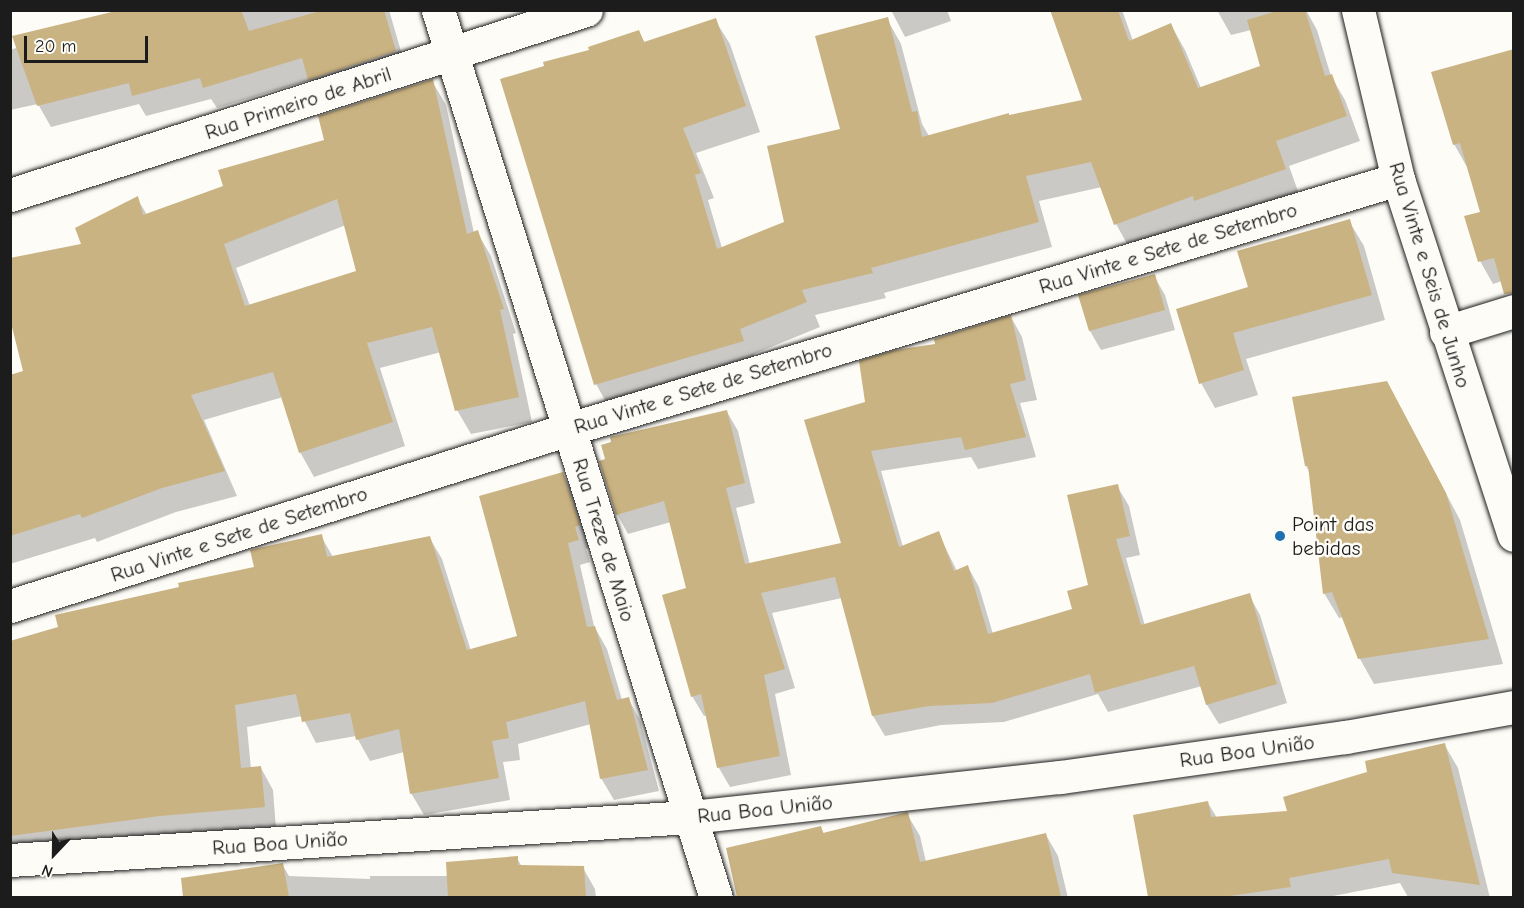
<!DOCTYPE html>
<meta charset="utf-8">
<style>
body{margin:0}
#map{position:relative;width:1524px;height:908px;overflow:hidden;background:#fdfcf7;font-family:"Comic Neue",sans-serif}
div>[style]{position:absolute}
.shadow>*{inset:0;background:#0003}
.building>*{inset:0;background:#cab382}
.roads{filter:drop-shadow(0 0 2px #1c1c1c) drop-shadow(0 0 2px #1c1c1c)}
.minor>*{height:33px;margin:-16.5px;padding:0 16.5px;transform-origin:16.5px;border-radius:16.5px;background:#fdfcf7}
.dots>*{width:16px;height:16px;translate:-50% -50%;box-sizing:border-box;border:3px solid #fdfcf7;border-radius:50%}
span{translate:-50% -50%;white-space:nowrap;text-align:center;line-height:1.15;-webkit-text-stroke:5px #fdfcf7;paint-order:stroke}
.street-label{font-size:21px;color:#1c1c1c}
.poi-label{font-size:21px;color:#1c1c1c}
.left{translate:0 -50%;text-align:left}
.frame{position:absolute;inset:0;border:12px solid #1c1c1c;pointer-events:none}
.north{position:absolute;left:24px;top:824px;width:60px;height:60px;-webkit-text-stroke:4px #fdfcf7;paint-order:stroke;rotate:202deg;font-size:16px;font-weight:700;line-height:24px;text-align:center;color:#1c1c1c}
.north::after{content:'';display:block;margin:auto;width:21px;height:27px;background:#1c1c1c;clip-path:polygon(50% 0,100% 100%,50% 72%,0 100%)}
.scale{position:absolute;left:24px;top:36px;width:124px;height:27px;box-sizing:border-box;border:3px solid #1c1c1c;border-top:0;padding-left:8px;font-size:18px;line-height:21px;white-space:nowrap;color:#1c1c1c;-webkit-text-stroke:4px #fdfcf7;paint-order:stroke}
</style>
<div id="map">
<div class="shadow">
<i style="clip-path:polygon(163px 10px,389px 10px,407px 72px,321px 100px,310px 80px,217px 108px,211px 99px,146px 116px,139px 104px,51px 127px,38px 104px,10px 110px,10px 50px,81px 27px)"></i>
<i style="clip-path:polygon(891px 10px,947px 10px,951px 21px,905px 37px)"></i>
<i style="clip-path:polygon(1052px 10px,1122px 10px,1133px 41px,1171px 25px,1185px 50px,1201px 88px,1262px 67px,1251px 30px,1231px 35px,1217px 10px,1306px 10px,1317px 30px,1331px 76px,1345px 100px,1360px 141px,1289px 166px,1299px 194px,1130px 249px,1116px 224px,1102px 187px,1039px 201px,1052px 247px,884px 293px,886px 298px,815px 315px,820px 327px,754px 354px,757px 366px,610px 409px,596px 384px,591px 51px,639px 32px,645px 43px,715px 20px,730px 44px,760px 132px,696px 153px,714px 198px,708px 200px,722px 248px,786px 223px,842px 130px,887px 19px,901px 44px,922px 124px,929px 136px,1084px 101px)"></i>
<i style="clip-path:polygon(1514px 55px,1514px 277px,1493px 284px,1480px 261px,1482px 213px,1467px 167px,1454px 144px)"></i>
<i style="clip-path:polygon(evenodd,432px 81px,446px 105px,474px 233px,477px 232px,491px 256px,516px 333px,513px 334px,532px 422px,471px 434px,457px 410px,441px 352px,380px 368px,405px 446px,314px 477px,300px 452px,283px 397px,204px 420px,237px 496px,176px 512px,97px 542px,95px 538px,10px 564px,10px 377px,25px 372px,83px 245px,137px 198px,147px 215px,225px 187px,326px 141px,432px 81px,346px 225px,358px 272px,250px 306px,236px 268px,346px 225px)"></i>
<i style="clip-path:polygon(1349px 221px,1364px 246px,1385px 320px,1246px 359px,1258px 395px,1215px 408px,1201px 383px,1250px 288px)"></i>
<i style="clip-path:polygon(1154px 276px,1165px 295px,1175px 330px,1101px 350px,1090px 331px,1080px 296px)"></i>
<i style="clip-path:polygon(1011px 317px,1022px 337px,1037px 400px,1020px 403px,1036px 457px,978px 469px,971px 457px,881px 471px,903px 547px,938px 533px,957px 571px,968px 567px,979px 587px,993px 634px,1074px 610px,1090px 587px,1117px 486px,1129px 506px,1140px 555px,1126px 558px,1145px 626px,1249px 595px,1260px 615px,1287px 703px,1219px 724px,1207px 705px,1202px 686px,1108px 712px,1098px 694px,1004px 722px,941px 725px,885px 736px,873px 716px,842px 598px,772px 613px,795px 688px,775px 694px,791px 775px,730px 787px,719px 768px,707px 715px,704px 716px,692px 696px,688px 589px,671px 522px,628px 534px,617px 514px,607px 460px,727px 412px,738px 431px,755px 503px,736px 508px,750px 565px,843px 544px,867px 403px,937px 345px)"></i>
<i style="clip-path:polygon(1401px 408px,1460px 520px,1503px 664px,1374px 684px,1360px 659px,1344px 617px,1339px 618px,1324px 593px,1310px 473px,1306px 466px)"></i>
<i style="clip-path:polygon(562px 473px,575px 495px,591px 547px,586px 549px,590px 562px,580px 565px,594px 626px,607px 649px,622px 700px,628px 698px,640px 720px,659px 791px,614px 800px,601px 778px,591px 724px,518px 744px,520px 760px,503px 762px,510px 800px,424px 815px,411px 793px,404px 752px,370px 761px,356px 736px,316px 743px,302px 716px,247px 727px,251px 769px,261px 768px,273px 790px,276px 829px,10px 848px,10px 642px,256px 568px,321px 536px,333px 557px,429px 537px,442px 559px,471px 651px,519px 637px)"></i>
<i style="clip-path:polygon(1444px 744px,1458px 768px,1490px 898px,1408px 897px,1400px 883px,1323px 898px,1149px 898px,1135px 816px,1208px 803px,1217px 818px,1289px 812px,1369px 773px)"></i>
<i style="clip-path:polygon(907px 814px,920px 836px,926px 862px,1046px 835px,1058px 856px,1068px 898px,739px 898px,727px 849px,821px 827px,824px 834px)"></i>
<i style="clip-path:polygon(517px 858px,522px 867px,583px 868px,595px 889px,596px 898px,232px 898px,227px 873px,282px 864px,289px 876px,370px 879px,370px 876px,448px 876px)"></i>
</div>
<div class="building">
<i style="clip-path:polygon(120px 10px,241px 10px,249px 31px,324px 10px,384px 10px,396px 51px,308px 80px,302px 58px,203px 88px,200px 78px,132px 96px,129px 83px,37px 106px,12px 36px)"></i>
<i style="clip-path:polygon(1050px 10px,1118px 10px,1129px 41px,1171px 23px,1198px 88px,1260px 66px,1247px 20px,1280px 10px,1305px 10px,1325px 76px,1332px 74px,1347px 116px,1276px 141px,1286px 169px,1194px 201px,1193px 196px,1114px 225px,1091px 162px,1026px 176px,1039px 222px,871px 268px,873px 273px,802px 290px,807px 302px,740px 329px,744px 341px,594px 385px,500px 79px,544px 66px,543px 62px,589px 50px,588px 47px,639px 30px,644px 42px,716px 18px,746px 106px,683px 128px,701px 173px,695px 175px,717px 249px,784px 222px,767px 146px,840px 129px,815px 36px,888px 17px,912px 112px,917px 111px,922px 137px,1009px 113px,1009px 115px,1082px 100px)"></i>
<i style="clip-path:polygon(1514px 49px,1514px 293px,1504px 294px,1494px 258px,1478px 262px,1464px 216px,1480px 212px,1460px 143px,1453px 145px,1431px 72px)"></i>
<i style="clip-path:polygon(evenodd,433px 79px,467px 234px,478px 230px,504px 309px,500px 310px,519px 397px,455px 411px,432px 327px,367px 343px,393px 422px,299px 453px,273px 372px,191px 395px,225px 471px,162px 488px,82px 518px,80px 514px,10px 536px,10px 375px,23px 371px,10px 319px,10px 258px,81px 244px,75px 228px,138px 196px,143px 215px,223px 186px,218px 170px,324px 140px,318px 116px,433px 79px,337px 199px,356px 271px,245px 306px,224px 244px,337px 199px)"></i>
<i style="clip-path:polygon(1350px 219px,1372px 295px,1233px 333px,1244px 370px,1199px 384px,1176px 309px,1248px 287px,1237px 251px)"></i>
<i style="clip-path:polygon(1155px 274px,1165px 310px,1089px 331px,1078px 295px)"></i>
<i style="clip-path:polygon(1011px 315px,1026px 380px,1010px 384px,1026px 437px,965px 450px,961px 437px,871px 451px,899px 547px,939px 531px,954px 571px,968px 565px,988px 634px,1072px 609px,1067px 591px,1088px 585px,1067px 495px,1118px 484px,1130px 536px,1116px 539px,1141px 625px,1250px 593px,1277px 684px,1206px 705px,1194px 666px,1095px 693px,1090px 674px,992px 703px,929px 706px,872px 716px,835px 577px,761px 593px,785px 669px,764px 675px,780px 756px,717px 768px,701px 694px,691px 697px,662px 595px,686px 588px,664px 501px,616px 515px,599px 461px,605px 459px,601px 445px,611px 442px,610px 437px,727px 410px,745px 483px,726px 488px,745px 564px,841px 543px,804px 420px,865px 402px,859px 361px,895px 350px,935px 344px,934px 339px)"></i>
<i style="clip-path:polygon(1387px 381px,1446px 493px,1489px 639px,1358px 659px,1332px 592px,1323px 594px,1308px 466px,1305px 466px,1292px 397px)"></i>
<i style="clip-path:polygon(563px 472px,580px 525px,575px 527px,579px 540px,568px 543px,587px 627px,595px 626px,617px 700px,629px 697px,648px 770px,600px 779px,585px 701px,506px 722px,509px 738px,492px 741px,499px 778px,410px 794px,399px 729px,356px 740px,350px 713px,302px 722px,296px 694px,235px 705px,241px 768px,261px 766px,265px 807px,160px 816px,10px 836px,10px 641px,58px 627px,55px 615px,179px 587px,178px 583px,254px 567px,250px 550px,322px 534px,327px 557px,430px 536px,467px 650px,517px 636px,479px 496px)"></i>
<i style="clip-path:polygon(1445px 743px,1480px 885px,1392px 873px,1389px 859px,1289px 878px,1291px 887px,1223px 897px,1148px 897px,1133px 815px,1208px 801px,1211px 817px,1287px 811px,1283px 797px,1367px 772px,1365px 761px)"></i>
<i style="clip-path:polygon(908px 812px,920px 862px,1046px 833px,1061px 897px,737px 897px,726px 848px,821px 826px,823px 833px)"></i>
<i style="clip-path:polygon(518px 856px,518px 865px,584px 866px,586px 897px,448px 897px,446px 862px)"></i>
<i style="clip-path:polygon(283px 863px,289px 897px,183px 897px,181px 878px)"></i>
</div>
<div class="roads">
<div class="minor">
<i style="left:438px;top:10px;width:930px;rotate:72.62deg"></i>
<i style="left:1358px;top:10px;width:174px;rotate:76.7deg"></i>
<i style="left:1398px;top:179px;width:374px;rotate:72deg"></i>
<i style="left:10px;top:195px;width:605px;rotate:-17.81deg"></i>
<i style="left:1446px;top:332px;width:71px;rotate:-17.2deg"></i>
<i style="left:10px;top:606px;width:586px;rotate:-17.57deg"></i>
<i style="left:569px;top:429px;width:866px;rotate:-16.78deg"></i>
<i style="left:10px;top:860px;width:681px;rotate:-3.62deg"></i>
<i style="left:690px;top:817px;width:372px;rotate:-6.2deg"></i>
<i style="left:1060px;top:777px;width:288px;rotate:-8deg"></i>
<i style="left:1345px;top:737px;width:172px;rotate:-10.1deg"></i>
</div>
</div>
<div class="dots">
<i style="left:1280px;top:536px;background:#1f6fb2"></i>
</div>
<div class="street-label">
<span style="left:298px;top:103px;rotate:-18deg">Rua Primeiro de Abril</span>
<span style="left:1168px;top:248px;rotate:-17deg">Rua Vinte e Sete de Setembro</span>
<span style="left:1430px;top:275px;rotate:73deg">Rua Vinte e Seis de Junho</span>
<span style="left:703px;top:388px;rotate:-17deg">Rua Vinte e Sete de Setembro</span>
<span style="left:239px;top:534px;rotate:-18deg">Rua Vinte e Sete de Setembro</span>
<span style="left:604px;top:540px;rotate:73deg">Rua Treze de Maio</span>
<span style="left:1247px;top:751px;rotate:-8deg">Rua Boa União</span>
<span style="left:765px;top:809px;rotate:-6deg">Rua Boa União</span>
<span style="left:280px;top:843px;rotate:-4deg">Rua Boa União</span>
</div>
<div class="poi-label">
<span class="left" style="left:1292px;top:536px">Point das<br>bebidas</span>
</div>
<div class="frame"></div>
<div class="north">N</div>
<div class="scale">20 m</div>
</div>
